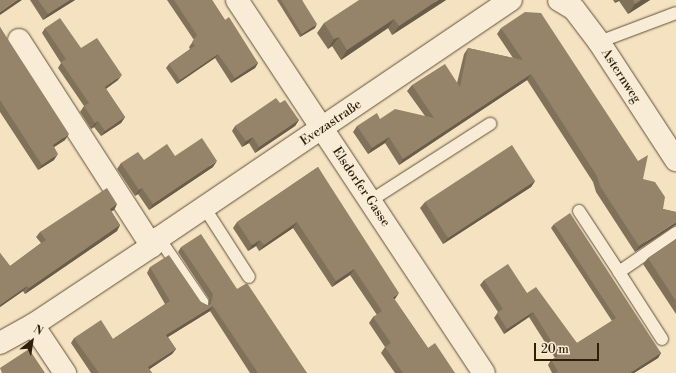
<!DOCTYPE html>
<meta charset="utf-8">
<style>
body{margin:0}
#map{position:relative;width:676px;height:373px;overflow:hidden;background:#f5e2c0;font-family:"Libre Bodoni",serif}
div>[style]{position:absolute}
.roads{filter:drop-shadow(0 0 1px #605038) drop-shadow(0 0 1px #605038)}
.service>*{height:12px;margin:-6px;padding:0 6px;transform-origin:6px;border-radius:6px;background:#f8ecd6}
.minor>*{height:22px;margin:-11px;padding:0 11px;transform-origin:11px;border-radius:11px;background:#f8ecd6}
.wall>*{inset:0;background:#80725a}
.shaded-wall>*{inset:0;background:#685c4a}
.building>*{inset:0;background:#958469}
span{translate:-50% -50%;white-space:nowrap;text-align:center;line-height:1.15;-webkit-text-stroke:3px #f8ecd6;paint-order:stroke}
.street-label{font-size:13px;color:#2e1f0a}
.north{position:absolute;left:12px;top:321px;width:40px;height:40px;-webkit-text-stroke:3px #f8ecd6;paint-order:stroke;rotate:30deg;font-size:11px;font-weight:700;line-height:16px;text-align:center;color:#2e1f0a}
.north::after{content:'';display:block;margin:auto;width:14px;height:18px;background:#2e1f0a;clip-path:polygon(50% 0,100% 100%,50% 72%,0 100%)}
.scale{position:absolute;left:534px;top:343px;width:65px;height:18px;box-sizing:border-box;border:2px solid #2e1f0a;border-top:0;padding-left:5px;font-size:12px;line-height:14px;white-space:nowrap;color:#2e1f0a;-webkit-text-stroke:3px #f8ecd6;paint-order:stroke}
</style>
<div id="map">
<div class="roads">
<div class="service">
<i style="left:599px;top:42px;width:82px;rotate:-20.6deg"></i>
<i style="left:370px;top:201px;width:143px;rotate:-32.7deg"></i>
<i style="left:204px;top:207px;width:83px;rotate:57.3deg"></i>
<i style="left:579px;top:211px;width:73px;rotate:56.7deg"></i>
<i style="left:159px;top:238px;width:78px;rotate:55.9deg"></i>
<i style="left:662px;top:339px;width:80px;rotate:-122.7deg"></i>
<i style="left:619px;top:272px;width:69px;rotate:-34.4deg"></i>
</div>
<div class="minor">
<i style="left:237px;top:0;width:447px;rotate:56.5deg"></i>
<i style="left:559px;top:0;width:17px;rotate:31deg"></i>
<i style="left:574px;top:9px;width:41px;rotate:52.9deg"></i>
<i style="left:599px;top:42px;width:141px;rotate:56.9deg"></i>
<i style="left:19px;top:40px;width:245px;rotate:57.2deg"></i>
<i style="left:33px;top:325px;width:58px;rotate:56.3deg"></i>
<i style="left:0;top:343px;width:38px;rotate:-29deg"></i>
<i style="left:33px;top:325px;width:143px;rotate:-33.6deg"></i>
<i style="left:152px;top:246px;width:11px;rotate:-49deg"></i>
<i style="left:159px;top:238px;width:425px;rotate:-34.1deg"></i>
</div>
</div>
<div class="wall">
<i style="clip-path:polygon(30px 0,75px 0,43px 20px)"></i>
<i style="clip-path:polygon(167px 0,212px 0,225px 20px,258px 63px,255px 68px,231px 83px,215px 58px,177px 84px,166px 68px,169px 64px,190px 49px,189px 47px,194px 40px)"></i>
<i style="clip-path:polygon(277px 0,302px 0,315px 28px,300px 37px)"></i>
<i style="clip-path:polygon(446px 0,392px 35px,388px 28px,341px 60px,332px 46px,328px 49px,317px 33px,324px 23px)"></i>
<i style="clip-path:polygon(613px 0,650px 0,628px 14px,619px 1px,615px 3px)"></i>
<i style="clip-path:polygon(0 27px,65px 140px,54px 147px,54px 160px,38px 170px,0 112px)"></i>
<i style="clip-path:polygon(45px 28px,81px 48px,118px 80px,106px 89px,125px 117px,121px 123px,101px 136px,94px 127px,91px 129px,80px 112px,84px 106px,58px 68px,61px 63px,42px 33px)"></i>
<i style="clip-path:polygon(501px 28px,643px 179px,663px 209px,676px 212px,635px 252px,596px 192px,593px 182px,527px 80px,399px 165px,385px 143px,368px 154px,353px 132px,357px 126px,380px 119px,425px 116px,407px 91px,412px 85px,457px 83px,464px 54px,468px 48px,513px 58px,497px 34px)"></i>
<i style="clip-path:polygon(280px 103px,299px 120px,295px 126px,255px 153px,249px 143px,242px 147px,232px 131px,235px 126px)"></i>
<i style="clip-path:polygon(175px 156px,213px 167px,149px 210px,138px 194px,135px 196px,117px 169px,121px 163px)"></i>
<i style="clip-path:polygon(318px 167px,395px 300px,428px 348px,455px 373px,395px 373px,381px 353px,385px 347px,369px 323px,373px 317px,377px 315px,350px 275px,332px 287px,293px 228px,259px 251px,256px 246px,248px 251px,233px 228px,237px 222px)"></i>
<i style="clip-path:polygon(535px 181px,531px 187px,443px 244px,420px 208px,425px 202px)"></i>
<i style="clip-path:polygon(117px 204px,114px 210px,111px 211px,120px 225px,117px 231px,25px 294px,23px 291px,0 307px,0 253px,10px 266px,41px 243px,36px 237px,40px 232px)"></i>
<i style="clip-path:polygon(554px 224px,661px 353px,658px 358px,634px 373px,552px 373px,548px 365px,551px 360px,555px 358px,529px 317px,504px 334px,494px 318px,498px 312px,480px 285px,484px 280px,527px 293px,577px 343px,612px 321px,551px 228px)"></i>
<i style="clip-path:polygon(676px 239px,676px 314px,643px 264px,648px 258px)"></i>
<i style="clip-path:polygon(181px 247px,237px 289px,307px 373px,250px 373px,210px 311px,168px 337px,176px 349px,172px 354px,149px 369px,152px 373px,91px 373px,71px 343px,74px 338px,113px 339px,165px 304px,147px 273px,150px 267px,201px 302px,207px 305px,208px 305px,209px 299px,178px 252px)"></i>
</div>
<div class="shaded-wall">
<i style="clip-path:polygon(17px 0,22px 0,0 15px,0 12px)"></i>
<i style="clip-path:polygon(70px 0,75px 0,43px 20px,48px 14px)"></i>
<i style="clip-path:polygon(438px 0,446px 0,392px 35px,399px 26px)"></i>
<i style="clip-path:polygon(618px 0,620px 0,615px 3px)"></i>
<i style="clip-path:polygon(641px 0,650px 0,628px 14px,635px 4px)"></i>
<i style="clip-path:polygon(394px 19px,388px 28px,341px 60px,347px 50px)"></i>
<i style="clip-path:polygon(317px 24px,315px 28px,300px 37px,302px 34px)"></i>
<i style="clip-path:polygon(339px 37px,332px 46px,328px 49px,334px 39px)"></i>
<i style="clip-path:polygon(218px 54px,215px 58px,177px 84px,180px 80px)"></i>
<i style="clip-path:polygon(258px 63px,255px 68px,231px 83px,235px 78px)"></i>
<i style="clip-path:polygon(531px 74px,527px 80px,399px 165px,403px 159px)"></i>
<i style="clip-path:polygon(122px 75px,118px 80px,101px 92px,105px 87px)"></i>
<i style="clip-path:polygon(125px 117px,121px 123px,101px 136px,105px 131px)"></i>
<i style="clip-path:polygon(299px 120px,295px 126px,255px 153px,259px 147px)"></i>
<i style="clip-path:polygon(98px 121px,94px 127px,91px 129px,95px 123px)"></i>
<i style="clip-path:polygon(69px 134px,65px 140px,48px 151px,53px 145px)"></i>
<i style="clip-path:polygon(253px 137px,249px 143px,242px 147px,246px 141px)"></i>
<i style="clip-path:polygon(389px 137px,385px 143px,368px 154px,372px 148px)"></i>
<i style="clip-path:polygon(58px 154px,54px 160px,38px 170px,42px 165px)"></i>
<i style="clip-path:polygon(217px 161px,213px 167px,149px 210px,153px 204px)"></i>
<i style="clip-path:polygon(535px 181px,531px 187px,443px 244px,448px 238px)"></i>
<i style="clip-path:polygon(142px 188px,138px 194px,135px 196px,139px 190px)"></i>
<i style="clip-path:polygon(117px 204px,114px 210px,106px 214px,110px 209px)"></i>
<i style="clip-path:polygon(297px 222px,293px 228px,259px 251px,264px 245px)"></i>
<i style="clip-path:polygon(676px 222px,676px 225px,635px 252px,639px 246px)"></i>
<i style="clip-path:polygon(120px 225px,117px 231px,25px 294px,29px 288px)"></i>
<i style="clip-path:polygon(260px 240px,256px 246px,248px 251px,252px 245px)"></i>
<i style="clip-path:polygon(354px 269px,350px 275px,332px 287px,336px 281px)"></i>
<i style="clip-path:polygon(27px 286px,23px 291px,0 307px,0 305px)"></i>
<i style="clip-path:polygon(399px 293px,395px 299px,389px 303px,393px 297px)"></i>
<i style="clip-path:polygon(213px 306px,210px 311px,163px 340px,166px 335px)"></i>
<i style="clip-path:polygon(533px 312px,529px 317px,504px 334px,507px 329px)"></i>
<i style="clip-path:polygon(176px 349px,172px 354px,144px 373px,148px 367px)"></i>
<i style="clip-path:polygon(661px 353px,658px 358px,634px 373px,630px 373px)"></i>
</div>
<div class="building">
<i style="clip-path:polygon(0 0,17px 0,0 12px)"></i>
<i style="clip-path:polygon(38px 0,70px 0,48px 14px)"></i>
<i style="clip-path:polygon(174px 0,212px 0,225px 20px,229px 17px,258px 63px,235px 78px,218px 54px,180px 80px,169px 64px,195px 46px,192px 42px,197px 35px)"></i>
<i style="clip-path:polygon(281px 0,302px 0,317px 24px,302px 34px)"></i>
<i style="clip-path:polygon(359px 0,438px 0,399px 26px,394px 19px,347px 50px,339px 37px,334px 39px,324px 23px)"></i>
<i style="clip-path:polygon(633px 0,641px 0,635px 4px)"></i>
<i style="clip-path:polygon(525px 12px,541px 13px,638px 161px,648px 155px,643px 179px,655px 182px,665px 197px,663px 209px,676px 212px,676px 222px,639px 246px,600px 186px,597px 176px,531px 74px,403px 159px,389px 137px,372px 148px,357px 126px,377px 113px,380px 119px,395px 109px,434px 118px,412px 85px,445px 64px,460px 87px,468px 48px,523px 60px,501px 28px)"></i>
<i style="clip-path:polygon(60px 18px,81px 48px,97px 38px,122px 75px,105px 87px,125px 117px,105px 131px,98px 121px,95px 123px,84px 106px,89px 103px,61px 62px,66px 59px,45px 28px)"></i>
<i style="clip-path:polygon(0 27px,69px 134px,53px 145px,58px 154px,42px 165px,0 100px)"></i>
<i style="clip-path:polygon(276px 98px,280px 103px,285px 100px,299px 120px,259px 147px,253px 137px,246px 141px,235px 126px)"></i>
<i style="clip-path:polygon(202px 138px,217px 161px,153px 204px,142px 188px,139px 190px,121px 163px,138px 152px,144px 160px,167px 144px,175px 156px)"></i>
<i style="clip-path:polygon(512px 145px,535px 181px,448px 238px,425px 202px)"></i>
<i style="clip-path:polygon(318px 167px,399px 293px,393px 297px,428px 348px,435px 343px,455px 373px,403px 373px,385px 347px,391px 343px,373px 317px,382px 311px,354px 269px,336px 281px,297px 222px,264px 245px,260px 240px,252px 245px,237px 222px)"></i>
<i style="clip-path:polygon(107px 188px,117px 204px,110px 209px,120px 225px,29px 288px,27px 286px,0 305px,0 253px,10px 266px,46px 240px,40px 232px)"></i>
<i style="clip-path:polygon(570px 213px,661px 353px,630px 373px,555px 373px,558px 371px,551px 360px,560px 355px,533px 312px,507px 329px,497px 313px,503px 309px,484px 280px,508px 264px,527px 293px,536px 287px,577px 343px,616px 318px,554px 224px)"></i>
<i style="clip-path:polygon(201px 234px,237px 289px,247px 283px,307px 373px,258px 373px,213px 306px,166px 335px,176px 349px,148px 367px,152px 373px,99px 373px,74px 338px,101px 320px,113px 339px,170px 301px,150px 267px,169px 255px,201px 302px,207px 305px,211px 304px,213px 294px,181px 247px)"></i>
<i style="clip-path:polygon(676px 239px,676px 301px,648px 258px)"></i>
<i style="clip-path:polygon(29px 349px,45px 373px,2px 373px,0 368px)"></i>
</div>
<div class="street-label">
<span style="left:621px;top:76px;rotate:57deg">Asternweg</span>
<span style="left:331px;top:123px;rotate:-34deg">Evezastraße</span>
<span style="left:361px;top:187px;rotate:56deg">Elsdorfer Gasse</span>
</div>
<div class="north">N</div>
<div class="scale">20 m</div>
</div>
